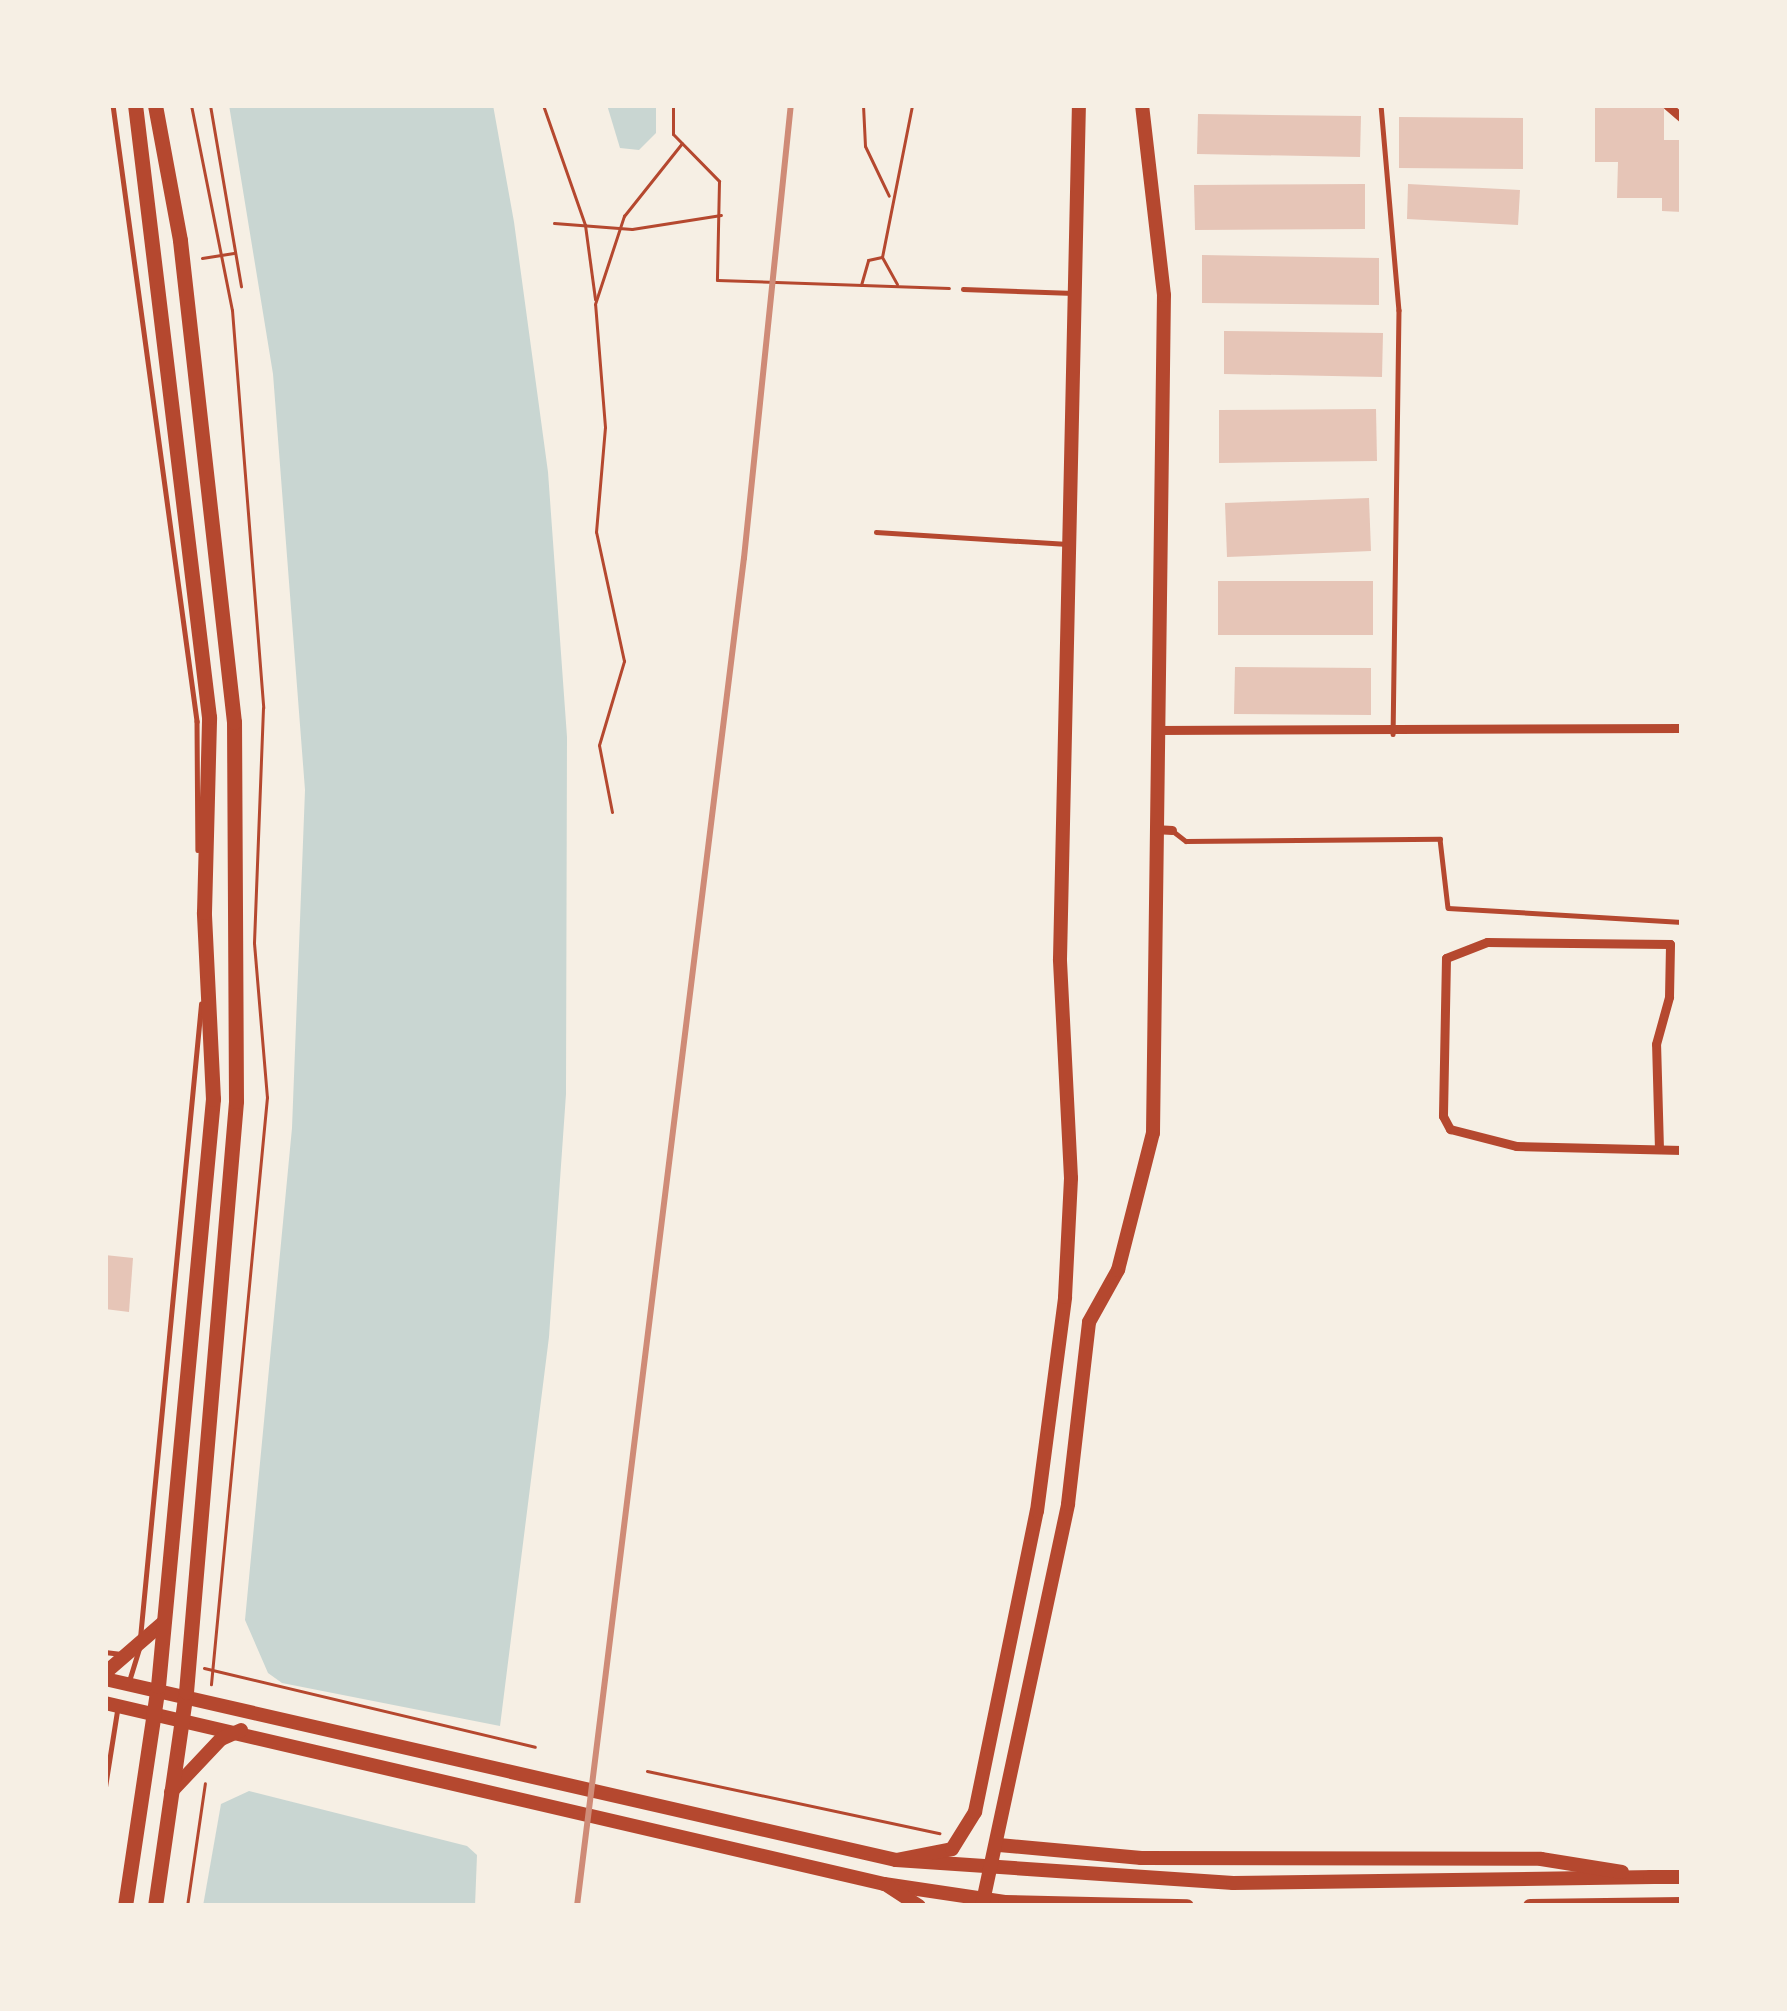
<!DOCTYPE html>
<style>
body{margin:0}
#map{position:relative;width:1787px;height:2011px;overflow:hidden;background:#f6efe4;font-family:Signika,sans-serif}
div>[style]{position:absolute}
.water>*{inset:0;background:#c9d6d2}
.building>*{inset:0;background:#e6c5b7}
.path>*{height:3px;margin:-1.5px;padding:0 1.5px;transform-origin:1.5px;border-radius:1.5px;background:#b5482f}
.service>*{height:4.5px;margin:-2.25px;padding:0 2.25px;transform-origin:2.25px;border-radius:2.25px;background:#b5482f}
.minor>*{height:9px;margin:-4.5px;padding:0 4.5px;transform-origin:4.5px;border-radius:4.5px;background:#b5482f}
.secondary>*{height:14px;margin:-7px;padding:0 7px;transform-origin:7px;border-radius:7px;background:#b5482f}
.primary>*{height:15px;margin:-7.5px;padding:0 7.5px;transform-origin:7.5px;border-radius:7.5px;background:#b5482f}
.rail>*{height:6px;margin:-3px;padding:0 3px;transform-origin:3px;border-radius:3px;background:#cf8b77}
span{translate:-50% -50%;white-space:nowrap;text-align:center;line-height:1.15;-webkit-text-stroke:10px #f6efe4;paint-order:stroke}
.frame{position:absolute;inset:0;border:108px solid #f6efe4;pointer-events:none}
</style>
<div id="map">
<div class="water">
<i style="clip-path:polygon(229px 105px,493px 105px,514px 222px,548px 472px,567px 737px,566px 1094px,549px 1337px,500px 1726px,282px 1683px,268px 1673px,245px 1620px,292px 1128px,305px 790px,273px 374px)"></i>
<i style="clip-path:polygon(607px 105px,656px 105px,656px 133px,639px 150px,620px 148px)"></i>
<i style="clip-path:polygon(249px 1791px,467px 1846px,477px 1855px,475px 1906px,203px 1906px,221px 1804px)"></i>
</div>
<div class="building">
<i style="clip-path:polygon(1595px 105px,1664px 105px,1664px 140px,1682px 140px,1682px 212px,1662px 211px,1662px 198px,1617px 198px,1618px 162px,1595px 162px)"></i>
<i style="clip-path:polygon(1198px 114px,1361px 116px,1360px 157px,1197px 154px)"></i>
<i style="clip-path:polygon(1399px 117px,1523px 118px,1523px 169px,1399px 168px)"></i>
<i style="clip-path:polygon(1365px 184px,1365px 229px,1195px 230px,1194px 185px)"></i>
<i style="clip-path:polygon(1408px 184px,1520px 190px,1518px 225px,1407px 219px)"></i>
<i style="clip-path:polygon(1202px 255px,1379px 258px,1379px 305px,1202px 303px)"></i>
<i style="clip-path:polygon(1224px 331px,1383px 333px,1382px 377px,1224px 374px)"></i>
<i style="clip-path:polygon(1376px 409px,1377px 461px,1219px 463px,1219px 410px)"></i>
<i style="clip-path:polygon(1369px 498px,1371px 551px,1227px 557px,1225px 503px)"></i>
<i style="clip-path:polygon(1218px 581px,1373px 581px,1373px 635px,1218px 635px)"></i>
<i style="clip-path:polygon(1235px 667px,1371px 668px,1371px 715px,1234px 714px)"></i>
<i style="clip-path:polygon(105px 1255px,133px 1258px,129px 1312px,105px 1309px)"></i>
</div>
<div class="path">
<i style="left:191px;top:105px;width:209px;rotate:78.7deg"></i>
<i style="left:232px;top:310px;width:399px;rotate:85.5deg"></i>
<i style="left:263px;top:708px;width:235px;rotate:92.2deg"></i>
<i style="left:254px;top:943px;width:155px;rotate:85.2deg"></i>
<i style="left:267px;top:1097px;width:590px;rotate:95.45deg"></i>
<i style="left:210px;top:105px;width:184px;rotate:80.3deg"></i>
<i style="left:543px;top:105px;width:127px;rotate:70.7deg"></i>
<i style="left:585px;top:225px;width:75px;rotate:82.3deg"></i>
<i style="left:673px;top:105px;width:29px;rotate:90deg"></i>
<i style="left:673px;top:134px;width:66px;rotate:45.6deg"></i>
<i style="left:719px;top:181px;width:99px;rotate:91.2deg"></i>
<i style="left:717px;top:280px;width:232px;rotate:2deg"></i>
<i style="left:863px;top:105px;width:41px;rotate:87.2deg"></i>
<i style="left:865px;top:146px;width:55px;rotate:64.4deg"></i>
<i style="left:554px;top:223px;width:78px;rotate:4.4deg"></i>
<i style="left:632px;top:229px;width:90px;rotate:-8.9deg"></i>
<i style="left:882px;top:257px;width:155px;rotate:-78.8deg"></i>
<i style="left:202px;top:258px;width:32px;rotate:-9deg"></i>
<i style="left:861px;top:285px;width:26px;rotate:-74deg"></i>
<i style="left:868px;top:260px;width:14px;rotate:-12deg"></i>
<i style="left:882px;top:257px;width:31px;rotate:61deg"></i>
<i style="left:612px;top:812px;width:68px;rotate:-101deg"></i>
<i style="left:599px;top:745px;width:88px;rotate:-73.4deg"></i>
<i style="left:624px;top:661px;width:132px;rotate:-102.2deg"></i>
<i style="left:596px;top:532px;width:105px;rotate:-85.1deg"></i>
<i style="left:605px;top:427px;width:123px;rotate:-94.6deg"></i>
<i style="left:595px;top:304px;width:93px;rotate:-71.8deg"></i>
<i style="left:624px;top:216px;width:93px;rotate:-51.5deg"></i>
<i style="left:204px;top:1668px;width:340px;rotate:13.4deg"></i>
<i style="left:647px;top:1771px;width:299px;rotate:12deg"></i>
<i style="left:187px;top:1906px;width:124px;rotate:-81.7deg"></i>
</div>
<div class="service">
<i style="left:113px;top:105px;width:622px;rotate:82.23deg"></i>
<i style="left:197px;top:721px;width:129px;rotate:89.6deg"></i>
<i style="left:1381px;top:105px;width:206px;rotate:85deg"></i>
<i style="left:1399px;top:310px;width:424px;rotate:90.8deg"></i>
<i style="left:963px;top:289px;width:111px;rotate:2.1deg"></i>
<i style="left:876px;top:532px;width:192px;rotate:3.6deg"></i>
<i style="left:1173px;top:831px;width:16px;rotate:38deg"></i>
<i style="left:1186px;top:841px;width:254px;rotate:-0.5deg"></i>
<i style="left:1440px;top:839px;width:69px;rotate:83.4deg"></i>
<i style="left:1448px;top:908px;width:234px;rotate:3.4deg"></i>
<i style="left:140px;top:1638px;width:637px;rotate:-84.5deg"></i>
<i style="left:105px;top:1652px;width:16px;rotate:7deg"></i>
<i style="left:130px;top:1678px;width:30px;rotate:-73deg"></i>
<i style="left:105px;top:1787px;width:77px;rotate:-81deg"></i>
</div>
<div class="minor">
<i style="left:1667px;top:105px;width:20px;rotate:41deg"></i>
<i style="left:1156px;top:730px;width:526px;rotate:-0.22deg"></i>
<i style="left:1154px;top:829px;width:18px;rotate:3deg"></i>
<i style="left:1659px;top:1149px;width:105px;rotate:-91.6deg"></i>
<i style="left:1656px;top:1044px;width:49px;rotate:-74.5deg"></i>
<i style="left:1669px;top:997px;width:53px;rotate:-88.9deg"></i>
<i style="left:1670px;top:944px;width:183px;rotate:-179.4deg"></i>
<i style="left:1487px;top:942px;width:44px;rotate:158.7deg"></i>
<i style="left:1446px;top:958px;width:158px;rotate:91.1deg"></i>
<i style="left:1443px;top:1116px;width:15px;rotate:62deg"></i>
<i style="left:1450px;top:1129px;width:68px;rotate:14.4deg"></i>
<i style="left:1516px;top:1146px;width:166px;rotate:1.4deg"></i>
</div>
<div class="secondary">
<i style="left:105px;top:1673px;width:79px;rotate:-40.9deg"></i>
<i style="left:105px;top:1679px;width:811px;rotate:12.89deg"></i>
<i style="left:896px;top:1860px;width:338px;rotate:3.9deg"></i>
<i style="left:1233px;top:1883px;width:421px;rotate:-0.8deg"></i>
<i style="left:105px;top:1703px;width:800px;rotate:13.08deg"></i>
<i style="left:884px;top:1884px;width:122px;rotate:8.5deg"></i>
<i style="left:1005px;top:1902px;width:182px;rotate:1.3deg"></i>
<i style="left:171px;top:1792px;width:73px;rotate:-46.7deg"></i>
<i style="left:221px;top:1739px;width:22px;rotate:-24deg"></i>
<i style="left:999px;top:1845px;width:143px;rotate:5.2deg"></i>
<i style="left:1141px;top:1858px;width:400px;rotate:0.1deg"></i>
<i style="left:1541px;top:1859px;width:82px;rotate:9.1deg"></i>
<i style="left:896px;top:1860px;width:57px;rotate:-11.1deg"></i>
<i style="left:952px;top:1849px;width:44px;rotate:-58.1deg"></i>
<i style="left:975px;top:1812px;width:307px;rotate:-78.4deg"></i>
<i style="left:1037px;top:1511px;width:216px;rotate:-82.5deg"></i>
<i style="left:1065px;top:1297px;width:119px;rotate:-87.1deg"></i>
<i style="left:1071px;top:1178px;width:219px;rotate:-92.9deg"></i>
<i style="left:1060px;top:959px;width:854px;rotate:-88.73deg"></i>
<i style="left:1650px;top:1877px;width:32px"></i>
<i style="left:888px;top:1886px;width:37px;rotate:33deg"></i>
<i style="left:982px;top:1906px;width:411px;rotate:-77.9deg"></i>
<i style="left:1068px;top:1504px;width:183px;rotate:-83.4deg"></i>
<i style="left:1089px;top:1322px;width:60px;rotate:-60.9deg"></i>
<i style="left:1118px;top:1270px;width:141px;rotate:-75.7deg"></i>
<i style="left:1153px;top:1133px;width:838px;rotate:-89.25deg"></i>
<i style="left:1164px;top:295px;width:191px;rotate:-96.6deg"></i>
<i style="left:1530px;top:1906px;width:152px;rotate:-0.8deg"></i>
</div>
<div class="primary">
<i style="left:125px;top:1906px;width:222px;rotate:-81.5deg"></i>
<i style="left:158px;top:1686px;width:590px;rotate:-84.65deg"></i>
<i style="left:213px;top:1099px;width:187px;rotate:-92.8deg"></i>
<i style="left:204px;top:912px;width:195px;rotate:-88.5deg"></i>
<i style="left:209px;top:717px;width:616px;rotate:-96.89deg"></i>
<i style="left:155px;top:1906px;width:216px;rotate:-81.8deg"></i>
<i style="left:186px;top:1692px;width:593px;rotate:-85.16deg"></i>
<i style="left:236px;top:1101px;width:379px;rotate:-90.3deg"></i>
<i style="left:234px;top:722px;width:485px;rotate:-96.4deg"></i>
<i style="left:180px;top:240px;width:137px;rotate:-100.5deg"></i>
</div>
<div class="rail">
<i style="left:577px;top:1906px;width:1358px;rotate:-82.94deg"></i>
<i style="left:744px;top:558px;width:455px;rotate:-84.1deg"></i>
</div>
<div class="frame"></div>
</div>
